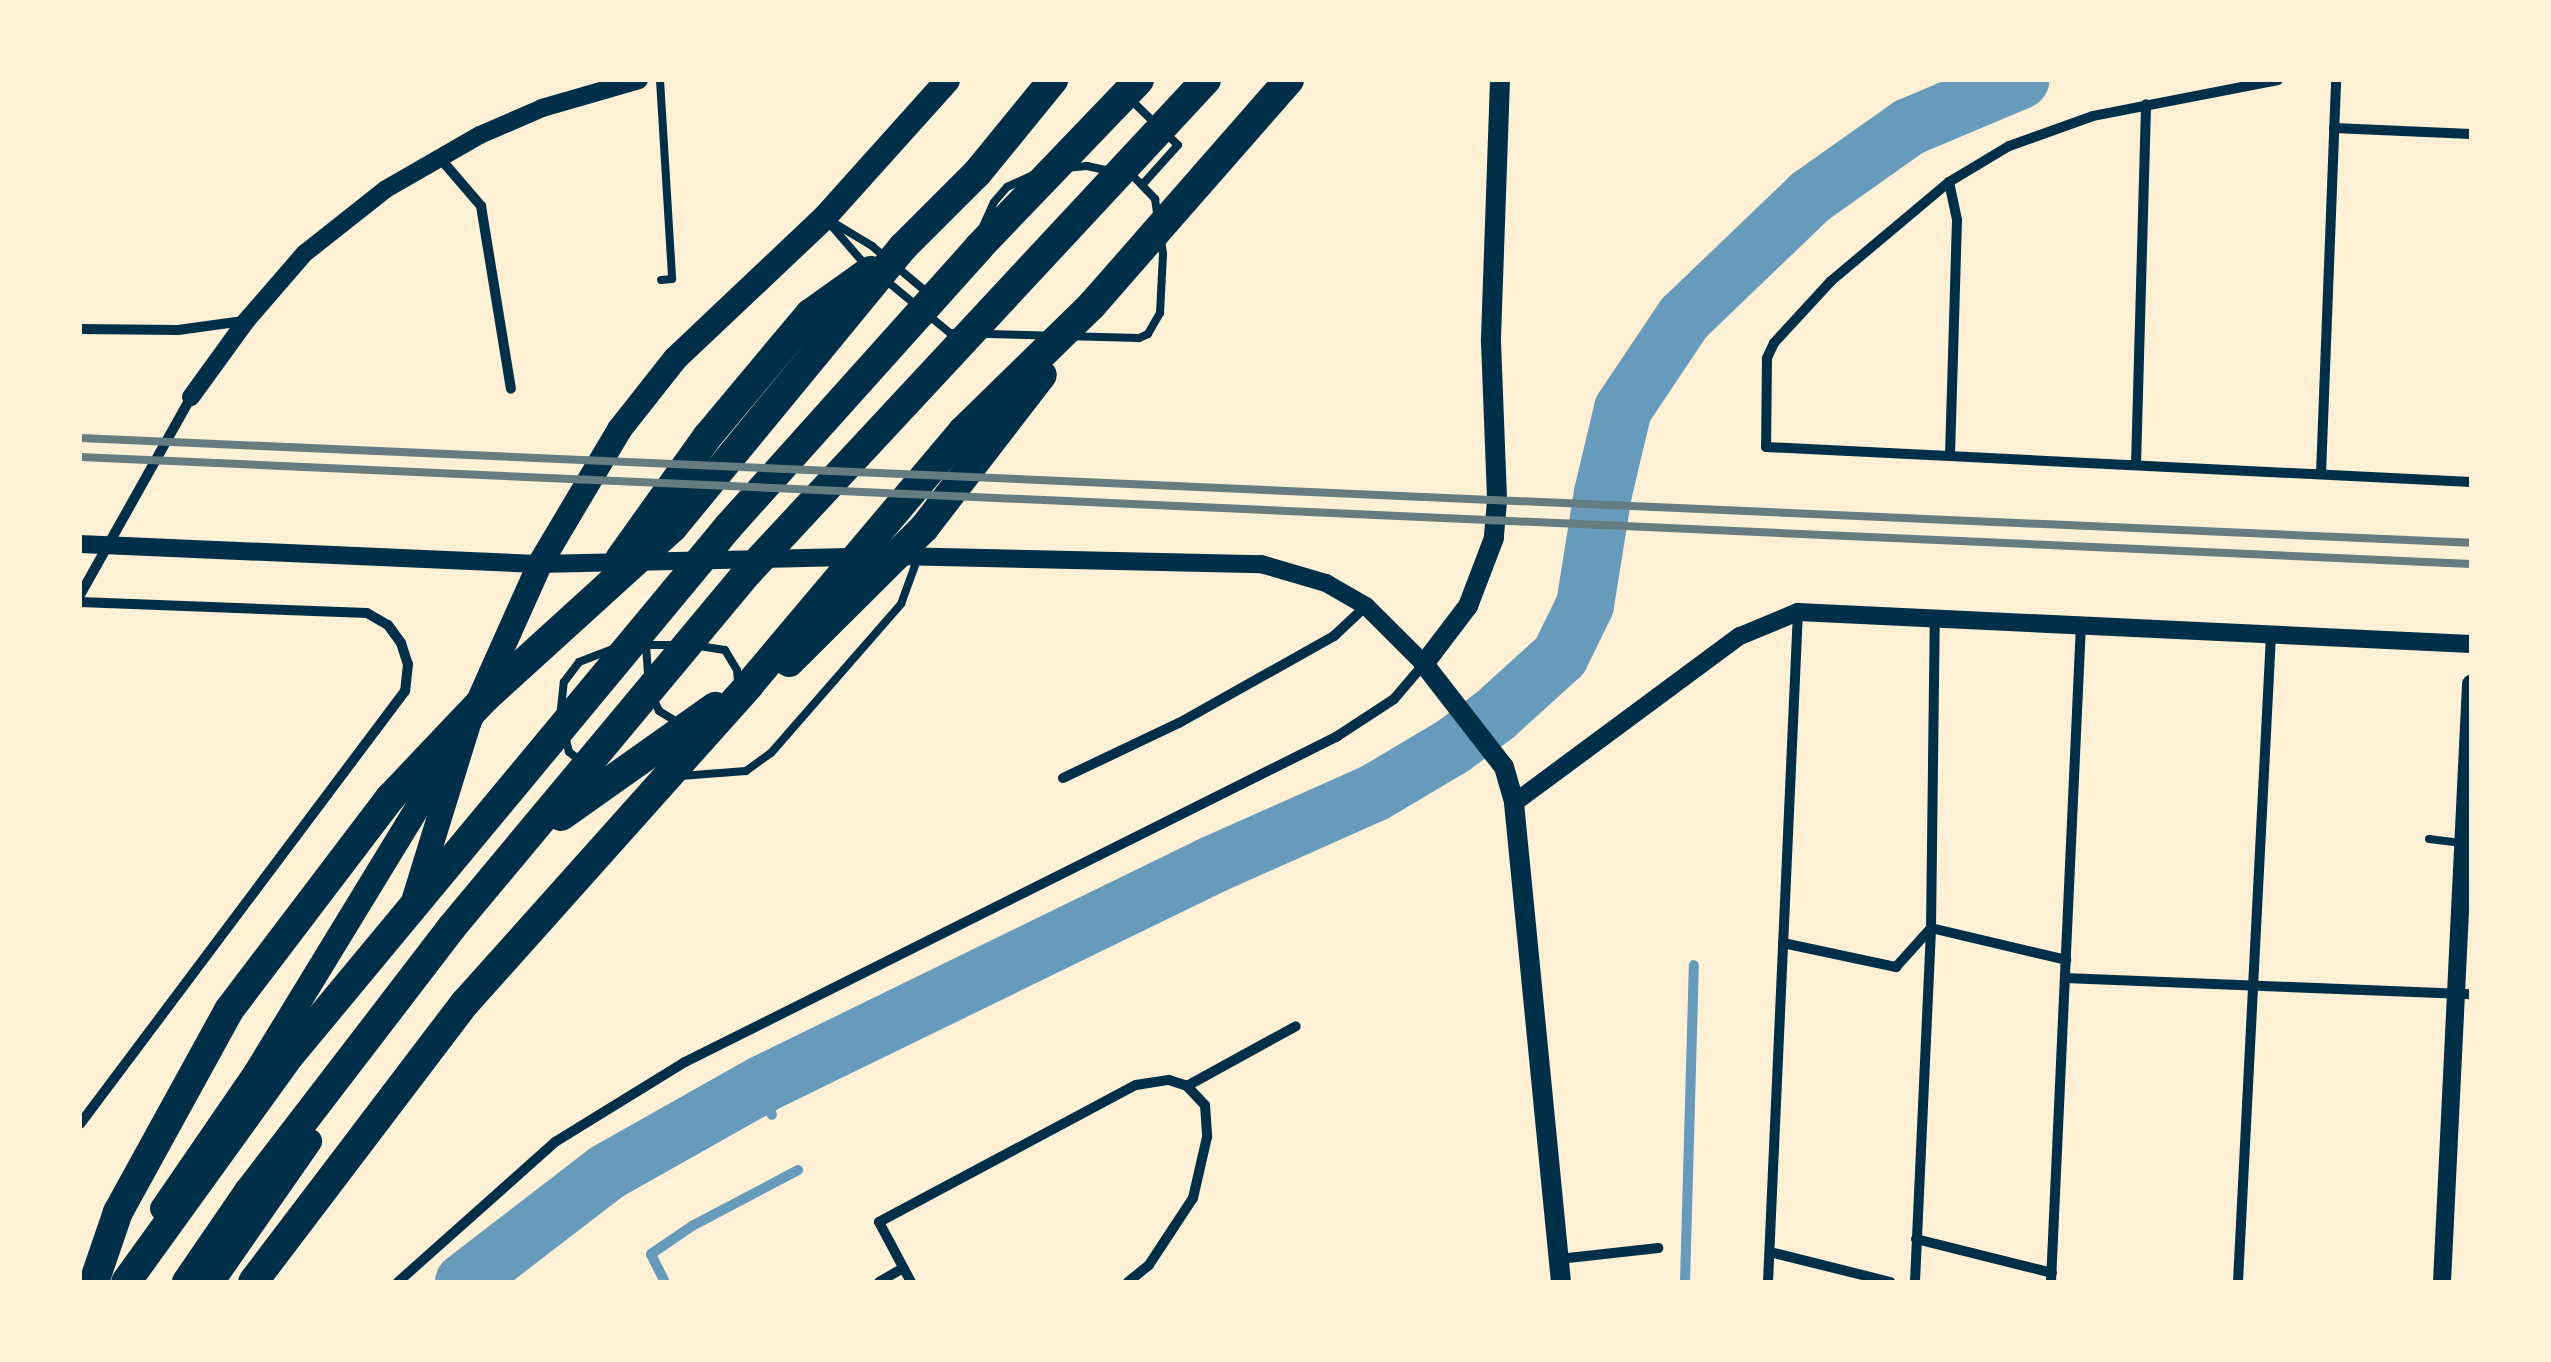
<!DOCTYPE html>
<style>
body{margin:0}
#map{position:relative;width:2551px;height:1362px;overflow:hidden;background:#fdf0d5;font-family:Lato,sans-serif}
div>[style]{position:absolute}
.stream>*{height:10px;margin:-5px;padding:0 5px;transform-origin:5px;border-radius:5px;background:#669bbc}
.river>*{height:58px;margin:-29px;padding:0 29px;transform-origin:29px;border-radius:29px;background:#669bbc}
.service>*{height:8px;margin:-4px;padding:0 4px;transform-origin:4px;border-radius:4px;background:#003049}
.minor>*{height:10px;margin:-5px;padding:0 5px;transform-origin:5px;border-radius:5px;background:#003049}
.tertiary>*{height:18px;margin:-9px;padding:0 9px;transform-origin:9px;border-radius:9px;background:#003049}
.secondary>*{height:20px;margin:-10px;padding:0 10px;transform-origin:10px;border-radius:10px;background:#003049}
.primary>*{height:25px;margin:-12.5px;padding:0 12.5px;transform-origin:12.5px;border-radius:12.5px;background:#003049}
.motorway>*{height:30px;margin:-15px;padding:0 15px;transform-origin:15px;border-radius:15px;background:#003049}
.rail>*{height:8px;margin:-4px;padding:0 4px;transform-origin:4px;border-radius:4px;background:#657d81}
span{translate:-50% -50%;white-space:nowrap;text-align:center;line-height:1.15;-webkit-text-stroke:10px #fdf0d5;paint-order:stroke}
.frame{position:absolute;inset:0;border:82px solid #fdf0d5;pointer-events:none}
</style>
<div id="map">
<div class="stream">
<i style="left:763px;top:1084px;width:32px;rotate:74deg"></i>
<i style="left:665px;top:1282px;width:31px;rotate:-117deg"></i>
<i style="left:651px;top:1254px;width:50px;rotate:-34.3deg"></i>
<i style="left:692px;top:1226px;width:120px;rotate:-27.8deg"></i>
<i style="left:1685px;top:1282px;width:317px;rotate:-88.4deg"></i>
</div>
<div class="river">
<i style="left:464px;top:1282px;width:180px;rotate:-37.6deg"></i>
<i style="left:607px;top:1172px;width:179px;rotate:-29.4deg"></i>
<i style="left:763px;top:1084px;width:500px;rotate:-26deg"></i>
<i style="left:1212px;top:865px;width:177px;rotate:-24deg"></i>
<i style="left:1374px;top:793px;width:92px;rotate:-30.7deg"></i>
<i style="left:1453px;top:746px;width:52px;rotate:-36.4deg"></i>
<i style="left:1495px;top:715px;width:88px;rotate:-42.2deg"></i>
<i style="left:1560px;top:656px;width:57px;rotate:-63.9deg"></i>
<i style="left:1585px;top:605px;width:113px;rotate:-80.9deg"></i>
<i style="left:1603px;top:493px;width:86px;rotate:-76.6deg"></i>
<i style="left:1623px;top:409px;width:110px;rotate:-56.2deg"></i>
<i style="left:1684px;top:318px;width:175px;rotate:-43.8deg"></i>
<i style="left:1810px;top:197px;width:121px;rotate:-35.3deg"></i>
<i style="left:1909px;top:127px;width:121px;rotate:-22.9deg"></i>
</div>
<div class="service">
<i style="left:660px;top:80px;width:199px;rotate:86.5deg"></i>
<i style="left:672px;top:279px;width:11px;rotate:175deg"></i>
<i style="left:1129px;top:98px;width:36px;rotate:44deg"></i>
<i style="left:1087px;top:166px;width:47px;rotate:12.3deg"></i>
<i style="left:1133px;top:176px;width:32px;rotate:46deg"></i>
<i style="left:1155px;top:199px;width:56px;rotate:81.7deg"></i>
<i style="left:1163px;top:254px;width:59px;rotate:92.9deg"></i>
<i style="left:1160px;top:313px;width:24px;rotate:120deg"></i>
<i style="left:1148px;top:334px;width:10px;rotate:156deg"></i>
<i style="left:1139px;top:338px;width:189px;rotate:-178.5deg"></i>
<i style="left:950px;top:333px;width:115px;rotate:-140.6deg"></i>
<i style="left:861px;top:260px;width:57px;rotate:-130.7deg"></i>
<i style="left:824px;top:217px;width:56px;rotate:31.1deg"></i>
<i style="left:872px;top:246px;width:68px;rotate:40.2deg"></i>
<i style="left:924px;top:290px;width:23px;rotate:-2deg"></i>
<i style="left:947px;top:289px;width:18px;rotate:-43deg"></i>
<i style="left:960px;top:277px;width:82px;rotate:-65.6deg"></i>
<i style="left:994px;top:202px;width:20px;rotate:-49deg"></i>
<i style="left:1007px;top:187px;width:40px;rotate:-25deg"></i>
<i style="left:1043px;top:170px;width:44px;rotate:-5.2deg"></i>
<i style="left:1143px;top:184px;width:52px;rotate:-48.1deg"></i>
<i style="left:1178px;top:145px;width:18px;rotate:-137deg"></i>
<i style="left:639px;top:645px;width:36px"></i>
<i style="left:646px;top:645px;width:30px;rotate:86deg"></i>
<i style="left:699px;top:646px;width:26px;rotate:9deg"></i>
<i style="left:725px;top:650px;width:23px;rotate:59deg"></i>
<i style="left:737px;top:670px;width:12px;rotate:85deg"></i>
<i style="left:653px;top:698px;width:14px;rotate:65deg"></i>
<i style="left:659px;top:711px;width:21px;rotate:31deg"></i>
<i style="left:560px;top:718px;width:36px;rotate:-84deg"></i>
<i style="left:564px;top:682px;width:25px;rotate:-53deg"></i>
<i style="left:579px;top:662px;width:34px;rotate:-21deg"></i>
<i style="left:565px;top:736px;width:16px;rotate:76deg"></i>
<i style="left:569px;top:752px;width:15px;rotate:37deg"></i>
<i style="left:681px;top:776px;width:65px;rotate:-4.4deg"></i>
<i style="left:746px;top:771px;width:31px;rotate:-36deg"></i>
<i style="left:771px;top:753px;width:198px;rotate:-48.9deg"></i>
<i style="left:901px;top:604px;width:47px;rotate:-70deg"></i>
<i style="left:2429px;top:839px;width:34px;rotate:7deg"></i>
</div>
<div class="minor">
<i style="left:2278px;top:80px;width:188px;rotate:169deg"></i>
<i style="left:2093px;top:116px;width:89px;rotate:160.3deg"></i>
<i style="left:2009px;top:146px;width:70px;rotate:149deg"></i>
<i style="left:1949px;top:182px;width:154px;rotate:140deg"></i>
<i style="left:1831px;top:281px;width:84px;rotate:132.6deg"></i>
<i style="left:1774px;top:343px;width:17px;rotate:115deg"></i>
<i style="left:1767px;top:358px;width:89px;rotate:90.6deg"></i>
<i style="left:1766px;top:447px;width:706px;rotate:2.84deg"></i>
<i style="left:2334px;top:128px;width:137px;rotate:2.5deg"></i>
<i style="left:439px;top:157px;width:65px;rotate:49.4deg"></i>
<i style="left:481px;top:206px;width:185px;rotate:80.7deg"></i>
<i style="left:1949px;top:182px;width:39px;rotate:78deg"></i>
<i style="left:1957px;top:220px;width:236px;rotate:91.7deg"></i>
<i style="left:80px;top:329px;width:98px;rotate:0.6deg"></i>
<i style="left:178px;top:330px;width:66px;rotate:-7.9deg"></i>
<i style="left:2136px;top:465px;width:361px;rotate:-88.4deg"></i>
<i style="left:2321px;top:474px;width:394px;rotate:-87.8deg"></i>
<i style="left:80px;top:595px;width:227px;rotate:-60.7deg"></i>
<i style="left:80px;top:602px;width:287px;rotate:2.2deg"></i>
<i style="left:367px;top:613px;width:24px;rotate:30deg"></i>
<i style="left:388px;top:625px;width:22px;rotate:54deg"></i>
<i style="left:401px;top:643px;width:22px;rotate:72deg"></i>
<i style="left:408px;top:664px;width:27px;rotate:96deg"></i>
<i style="left:405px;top:691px;width:541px;rotate:126.89deg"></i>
<i style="left:1063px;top:778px;width:128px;rotate:-25.4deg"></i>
<i style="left:1179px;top:723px;width:178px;rotate:-29.3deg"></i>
<i style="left:1334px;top:636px;width:44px;rotate:-43.2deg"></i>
<i style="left:1783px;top:943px;width:116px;rotate:12deg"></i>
<i style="left:1896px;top:967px;width:52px;rotate:-48.1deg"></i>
<i style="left:1931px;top:928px;width:139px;rotate:13.3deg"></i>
<i style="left:2065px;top:978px;width:406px;rotate:2.3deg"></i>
<i style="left:1187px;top:1086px;width:124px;rotate:-28.8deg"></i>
<i style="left:1916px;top:1239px;width:140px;rotate:14deg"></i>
<i style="left:1770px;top:1252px;width:124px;rotate:14deg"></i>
<i style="left:1559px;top:1259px;width:100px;rotate:-6.3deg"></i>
<i style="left:398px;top:1282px;width:210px;rotate:-41.7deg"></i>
<i style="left:555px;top:1142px;width:153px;rotate:-31.6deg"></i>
<i style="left:685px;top:1062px;width:728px;rotate:-26.53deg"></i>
<i style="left:1336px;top:737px;width:69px;rotate:-33.2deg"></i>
<i style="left:1394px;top:699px;width:46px;rotate:-49.4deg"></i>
<i style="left:879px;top:1282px;width:28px;rotate:-30deg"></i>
<i style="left:911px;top:1282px;width:68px;rotate:-118.1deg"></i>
<i style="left:879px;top:1222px;width:291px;rotate:-28.1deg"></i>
<i style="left:1136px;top:1085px;width:33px;rotate:-9deg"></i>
<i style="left:1169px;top:1080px;width:19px;rotate:18deg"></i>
<i style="left:1187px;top:1086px;width:26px;rotate:47deg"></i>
<i style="left:1205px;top:1105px;width:32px;rotate:86deg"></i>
<i style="left:1207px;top:1137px;width:63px;rotate:102.9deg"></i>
<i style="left:1193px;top:1198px;width:80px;rotate:123.3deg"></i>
<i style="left:1149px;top:1265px;width:27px;rotate:141deg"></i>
<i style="left:1768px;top:1282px;width:671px;rotate:-87.44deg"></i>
<i style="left:1915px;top:1282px;width:354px;rotate:-87.4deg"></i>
<i style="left:1931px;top:928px;width:310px;rotate:-89.3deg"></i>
<i style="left:2051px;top:1282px;width:658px;rotate:-87.39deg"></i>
<i style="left:2238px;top:1282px;width:648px;rotate:-87.08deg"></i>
</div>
<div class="tertiary">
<i style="left:191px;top:397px;width:94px;rotate:-54.1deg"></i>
<i style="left:246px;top:321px;width:90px;rotate:-49.1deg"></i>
<i style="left:305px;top:253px;width:103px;rotate:-38.3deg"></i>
<i style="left:386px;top:189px;width:108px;rotate:-29.9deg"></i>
<i style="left:480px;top:135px;width:68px;rotate:-23.5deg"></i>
<i style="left:542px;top:108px;width:101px;rotate:-16.1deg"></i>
<i style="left:80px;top:544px;width:459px;rotate:2.5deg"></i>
<i style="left:539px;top:564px;width:320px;rotate:-1.3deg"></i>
<i style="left:895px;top:556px;width:366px;rotate:1.3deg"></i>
<i style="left:1261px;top:564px;width:68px;rotate:16.3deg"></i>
<i style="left:1326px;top:583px;width:46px;rotate:29.9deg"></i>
<i style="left:1366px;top:606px;width:82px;rotate:45deg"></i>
<i style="left:1514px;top:803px;width:281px;rotate:-36.5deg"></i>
<i style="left:1740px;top:636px;width:63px;rotate:-22.5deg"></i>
<i style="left:1798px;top:612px;width:674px;rotate:2.72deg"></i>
<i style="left:2442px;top:1282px;width:599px;rotate:-87.22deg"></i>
</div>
<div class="secondary">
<i style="left:1500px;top:80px;width:262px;rotate:92deg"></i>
<i style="left:1491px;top:342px;width:159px;rotate:87.8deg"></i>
<i style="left:1497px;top:501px;width:37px;rotate:95deg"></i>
<i style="left:1494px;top:538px;width:73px;rotate:110.9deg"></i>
<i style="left:1468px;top:606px;width:73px;rotate:127.2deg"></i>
<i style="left:1424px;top:664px;width:130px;rotate:52.2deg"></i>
<i style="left:1504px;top:767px;width:37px;rotate:74deg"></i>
<i style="left:1514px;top:803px;width:481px;rotate:84.4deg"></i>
</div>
<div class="primary">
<i style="left:412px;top:904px;width:189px;rotate:-72.8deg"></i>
<i style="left:468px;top:723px;width:174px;rotate:-65.9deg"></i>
<i style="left:539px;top:564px;width:157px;rotate:-59.3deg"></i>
<i style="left:619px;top:429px;width:90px;rotate:-51.7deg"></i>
<i style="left:675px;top:358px;width:205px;rotate:-43.4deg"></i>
<i style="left:824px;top:217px;width:184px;rotate:-48.1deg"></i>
<i style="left:162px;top:1208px;width:166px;rotate:-55.5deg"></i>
<i style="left:256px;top:1071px;width:369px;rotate:-58.6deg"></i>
<i style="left:211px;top:1282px;width:172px;rotate:-55.2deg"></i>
</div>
<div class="motorway">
<i style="left:620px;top:559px;width:150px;rotate:-54.5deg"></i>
<i style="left:707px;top:437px;width:160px;rotate:-50.1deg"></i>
<i style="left:810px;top:314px;width:74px;rotate:-35.6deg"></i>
<i style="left:789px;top:662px;width:190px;rotate:-44.8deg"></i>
<i style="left:924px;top:528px;width:193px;rotate:-52.4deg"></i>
<i style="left:561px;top:816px;width:189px;rotate:-35.3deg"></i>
<i style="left:94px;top:1282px;width:74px;rotate:-71.1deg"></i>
<i style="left:118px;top:1212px;width:230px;rotate:-61.2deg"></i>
<i style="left:229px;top:1010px;width:266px;rotate:-52.8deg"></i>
<i style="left:390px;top:798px;width:138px;rotate:-46.5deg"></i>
<i style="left:485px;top:698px;width:254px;rotate:-42.3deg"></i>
<i style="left:673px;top:527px;width:362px;rotate:-50.6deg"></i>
<i style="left:903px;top:247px;width:106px;rotate:-45deg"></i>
<i style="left:978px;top:172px;width:119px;rotate:-50.8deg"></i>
<i style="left:126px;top:1282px;width:280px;rotate:-54.2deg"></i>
<i style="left:290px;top:1055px;width:686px;rotate:-50.32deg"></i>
<i style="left:728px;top:527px;width:376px;rotate:-48.1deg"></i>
<i style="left:979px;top:247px;width:231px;rotate:-46.2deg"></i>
<i style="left:187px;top:1282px;width:108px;rotate:-55.6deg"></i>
<i style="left:248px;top:1193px;width:335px;rotate:-52.5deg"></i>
<i style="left:452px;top:927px;width:462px;rotate:-50.2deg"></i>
<i style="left:748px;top:572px;width:672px;rotate:-47.05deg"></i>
<i style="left:253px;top:1282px;width:350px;rotate:-52.8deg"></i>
<i style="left:465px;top:1003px;width:426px;rotate:-48.2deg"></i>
<i style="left:749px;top:685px;width:332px;rotate:-49.9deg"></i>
<i style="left:963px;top:431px;width:180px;rotate:-44.3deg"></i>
<i style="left:1092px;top:305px;width:299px;rotate:-48.8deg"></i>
</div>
<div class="rail">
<i style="left:80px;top:438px;width:2393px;rotate:2.51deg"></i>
<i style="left:80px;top:457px;width:2393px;rotate:2.56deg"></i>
</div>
<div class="frame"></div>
</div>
